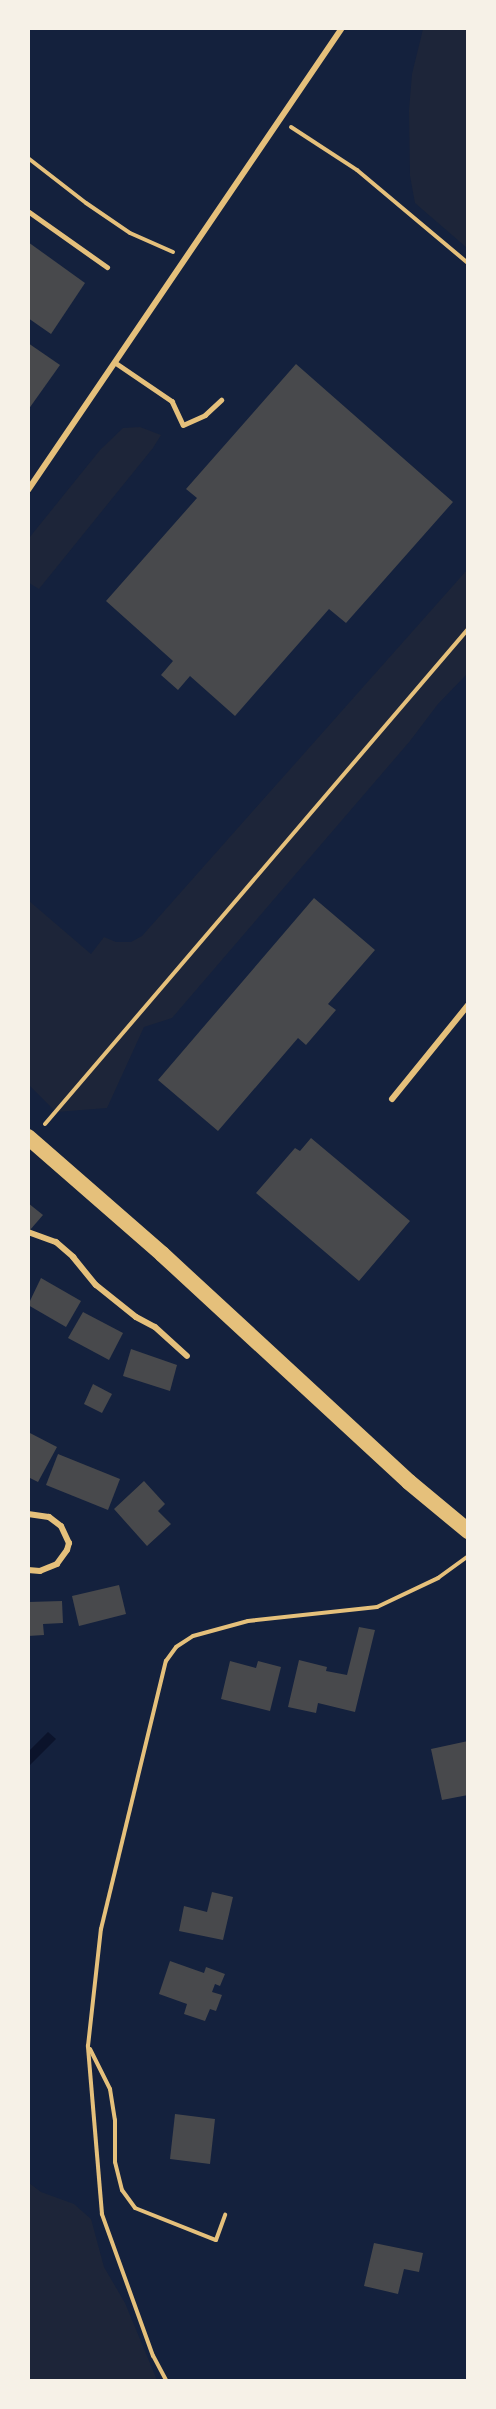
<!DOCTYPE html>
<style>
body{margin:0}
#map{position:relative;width:496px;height:2409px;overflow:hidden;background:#14213d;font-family:Jost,sans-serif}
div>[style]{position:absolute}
.green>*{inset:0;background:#1d2539}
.water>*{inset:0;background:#0b132b}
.building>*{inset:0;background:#48494c}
.path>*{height:4px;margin:-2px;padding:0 2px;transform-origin:2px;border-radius:2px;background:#e5c07b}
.service>*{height:4.5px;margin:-2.25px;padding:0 2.25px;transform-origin:2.25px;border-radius:2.25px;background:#e5c07b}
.minor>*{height:6px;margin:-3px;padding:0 3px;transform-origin:3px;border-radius:3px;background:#e5c07b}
.trunk>*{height:16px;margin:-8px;padding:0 8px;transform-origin:8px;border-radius:8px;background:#e5c07b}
span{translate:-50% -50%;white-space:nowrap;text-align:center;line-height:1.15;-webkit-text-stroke:5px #f6f1e7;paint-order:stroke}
.frame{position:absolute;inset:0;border:30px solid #f6f1e7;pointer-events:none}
</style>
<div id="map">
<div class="green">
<i style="clip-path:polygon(423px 29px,467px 29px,467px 248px,415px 203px,410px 176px,409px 110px,412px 74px)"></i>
<i style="clip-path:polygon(140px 427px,161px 435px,153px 448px,39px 589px,29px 583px,29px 538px,100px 450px,123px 428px)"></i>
<i style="clip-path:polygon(467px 570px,467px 674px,438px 704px,410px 741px,172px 1018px,144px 1027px,107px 1108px,56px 1112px,29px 1085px,28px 900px,91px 954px,104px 937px,116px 942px,131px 942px,142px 936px)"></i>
<i style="clip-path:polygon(29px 2183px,41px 2192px,74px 2204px,91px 2219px,104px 2267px,125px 2303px,157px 2380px,29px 2380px)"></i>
</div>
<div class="water">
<i style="clip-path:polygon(48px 1732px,56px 1739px,29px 1766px,29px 1751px)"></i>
</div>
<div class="building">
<i style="clip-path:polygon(28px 242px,85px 283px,51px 334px,28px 318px)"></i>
<i style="clip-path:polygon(28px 343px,60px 365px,28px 410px)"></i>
<i style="clip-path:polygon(296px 364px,453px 502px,346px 623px,329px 609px,235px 716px,190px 676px,178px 690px,161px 675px,173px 661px,106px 601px,197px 498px,186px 489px)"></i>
<i style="clip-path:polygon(314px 898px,375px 950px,328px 1004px,336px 1010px,306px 1045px,298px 1038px,218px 1131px,158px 1080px)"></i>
<i style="clip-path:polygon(311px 1138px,410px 1221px,359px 1281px,256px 1193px,295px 1148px,300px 1151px)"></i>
<i style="clip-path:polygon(28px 1203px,43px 1215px,30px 1230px,28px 1229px)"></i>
<i style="clip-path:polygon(41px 1278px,81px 1301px,66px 1327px,28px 1305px)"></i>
<i style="clip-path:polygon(83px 1312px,123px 1333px,109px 1360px,68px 1338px)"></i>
<i style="clip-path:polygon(131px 1349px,177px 1365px,170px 1391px,123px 1376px)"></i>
<i style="clip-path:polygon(93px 1384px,112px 1394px,102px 1413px,84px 1404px)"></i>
<i style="clip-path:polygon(28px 1432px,57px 1447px,38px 1482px,28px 1477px)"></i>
<i style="clip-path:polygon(58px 1454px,120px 1479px,108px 1510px,46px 1485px)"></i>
<i style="clip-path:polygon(144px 1481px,165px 1504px,158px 1511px,171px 1524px,147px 1546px,114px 1509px)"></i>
<i style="clip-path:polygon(119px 1585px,126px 1614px,79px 1626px,72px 1596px)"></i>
<i style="clip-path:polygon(62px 1601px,63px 1623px,43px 1624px,44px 1635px,28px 1636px,28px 1602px)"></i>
<i style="clip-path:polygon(359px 1627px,375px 1630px,355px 1712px,318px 1703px,316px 1713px,288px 1707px,299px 1660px,327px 1667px,326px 1671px,347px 1675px)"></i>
<i style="clip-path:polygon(230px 1661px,256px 1668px,258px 1661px,281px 1667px,270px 1711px,221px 1699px)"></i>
<i style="clip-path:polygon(468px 1741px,468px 1795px,442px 1800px,431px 1749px)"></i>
<i style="clip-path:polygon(212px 1892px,233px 1897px,223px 1940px,179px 1931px,184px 1906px,207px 1912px)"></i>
<i style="clip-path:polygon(170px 1961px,204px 1973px,206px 1967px,225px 1974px,220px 1986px,215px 1984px,212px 1992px,222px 1995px,216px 2011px,210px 2009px,205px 2021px,184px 2014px,187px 2004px,159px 1994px)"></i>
<i style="clip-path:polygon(175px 2114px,215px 2119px,210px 2164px,170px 2159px)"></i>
<i style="clip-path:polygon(374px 2243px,423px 2253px,419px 2272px,404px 2269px,398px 2294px,364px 2286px)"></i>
</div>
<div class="path">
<i style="left:291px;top:127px;width:79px;rotate:33.1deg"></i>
<i style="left:357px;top:170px;width:145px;rotate:40deg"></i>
<i style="left:28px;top:158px;width:73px;rotate:37.8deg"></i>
<i style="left:86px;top:203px;width:53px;rotate:34.3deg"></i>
<i style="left:130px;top:233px;width:47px;rotate:23.8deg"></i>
<i style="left:45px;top:1124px;width:651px;rotate:-49.48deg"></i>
<i style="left:90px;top:2049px;width:45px;rotate:63.4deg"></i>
<i style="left:110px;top:2089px;width:31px;rotate:81deg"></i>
<i style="left:115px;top:2120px;width:42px;rotate:90deg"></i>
<i style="left:115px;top:2162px;width:29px;rotate:76deg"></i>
<i style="left:122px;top:2190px;width:22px;rotate:54deg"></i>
<i style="left:135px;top:2208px;width:87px;rotate:21.6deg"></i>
<i style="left:216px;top:2240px;width:27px;rotate:-70deg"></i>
<i style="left:166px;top:2380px;width:27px;rotate:-118deg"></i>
<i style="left:153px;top:2356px;width:151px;rotate:-109.8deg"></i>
<i style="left:102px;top:2214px;width:169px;rotate:-94.8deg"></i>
<i style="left:88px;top:2046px;width:118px;rotate:-83.7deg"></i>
<i style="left:101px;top:1929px;width:276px;rotate:-76.4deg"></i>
<i style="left:166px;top:1661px;width:17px;rotate:-54deg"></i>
<i style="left:176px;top:1647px;width:20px;rotate:-33deg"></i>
<i style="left:193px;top:1636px;width:57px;rotate:-15.3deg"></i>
<i style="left:248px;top:1621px;width:130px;rotate:-6.2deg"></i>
<i style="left:377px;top:1607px;width:68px;rotate:-25.4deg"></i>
<i style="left:438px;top:1578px;width:37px;rotate:-36deg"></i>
</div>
<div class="service">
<i style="left:28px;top:211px;width:97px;rotate:35.3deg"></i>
<i style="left:116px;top:363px;width:68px;rotate:34.2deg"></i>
<i style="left:172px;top:401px;width:26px;rotate:65deg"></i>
<i style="left:183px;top:425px;width:24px;rotate:-24deg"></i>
<i style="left:205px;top:415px;width:22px;rotate:-43deg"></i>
</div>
<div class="minor">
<i style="left:28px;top:490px;width:559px;rotate:-55.8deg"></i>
<i style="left:392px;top:1099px;width:121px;rotate:-51deg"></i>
<i style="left:28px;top:1232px;width:30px;rotate:20deg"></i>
<i style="left:56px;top:1242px;width:23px;rotate:41deg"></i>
<i style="left:73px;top:1257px;width:36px;rotate:51deg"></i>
<i style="left:96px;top:1285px;width:51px;rotate:38.7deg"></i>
<i style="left:136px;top:1317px;width:21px;rotate:28deg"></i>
<i style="left:155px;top:1327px;width:43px;rotate:42.2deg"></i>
<i style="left:28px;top:1514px;width:21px;rotate:8deg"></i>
<i style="left:49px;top:1517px;width:15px;rotate:37deg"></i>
<i style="left:61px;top:1526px;width:19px;rotate:65deg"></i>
<i style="left:69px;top:1543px;width:7px;rotate:106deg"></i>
<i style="left:67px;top:1550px;width:17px;rotate:126deg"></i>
<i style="left:57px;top:1564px;width:18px;rotate:158deg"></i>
<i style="left:40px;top:1571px;width:12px;rotate:-175deg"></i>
</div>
<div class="trunk">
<i style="left:28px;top:1137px;width:178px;rotate:41.1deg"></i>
<i style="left:162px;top:1254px;width:336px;rotate:42.7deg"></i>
<i style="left:409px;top:1482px;width:77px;rotate:39.7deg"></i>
</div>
<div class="frame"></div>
</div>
